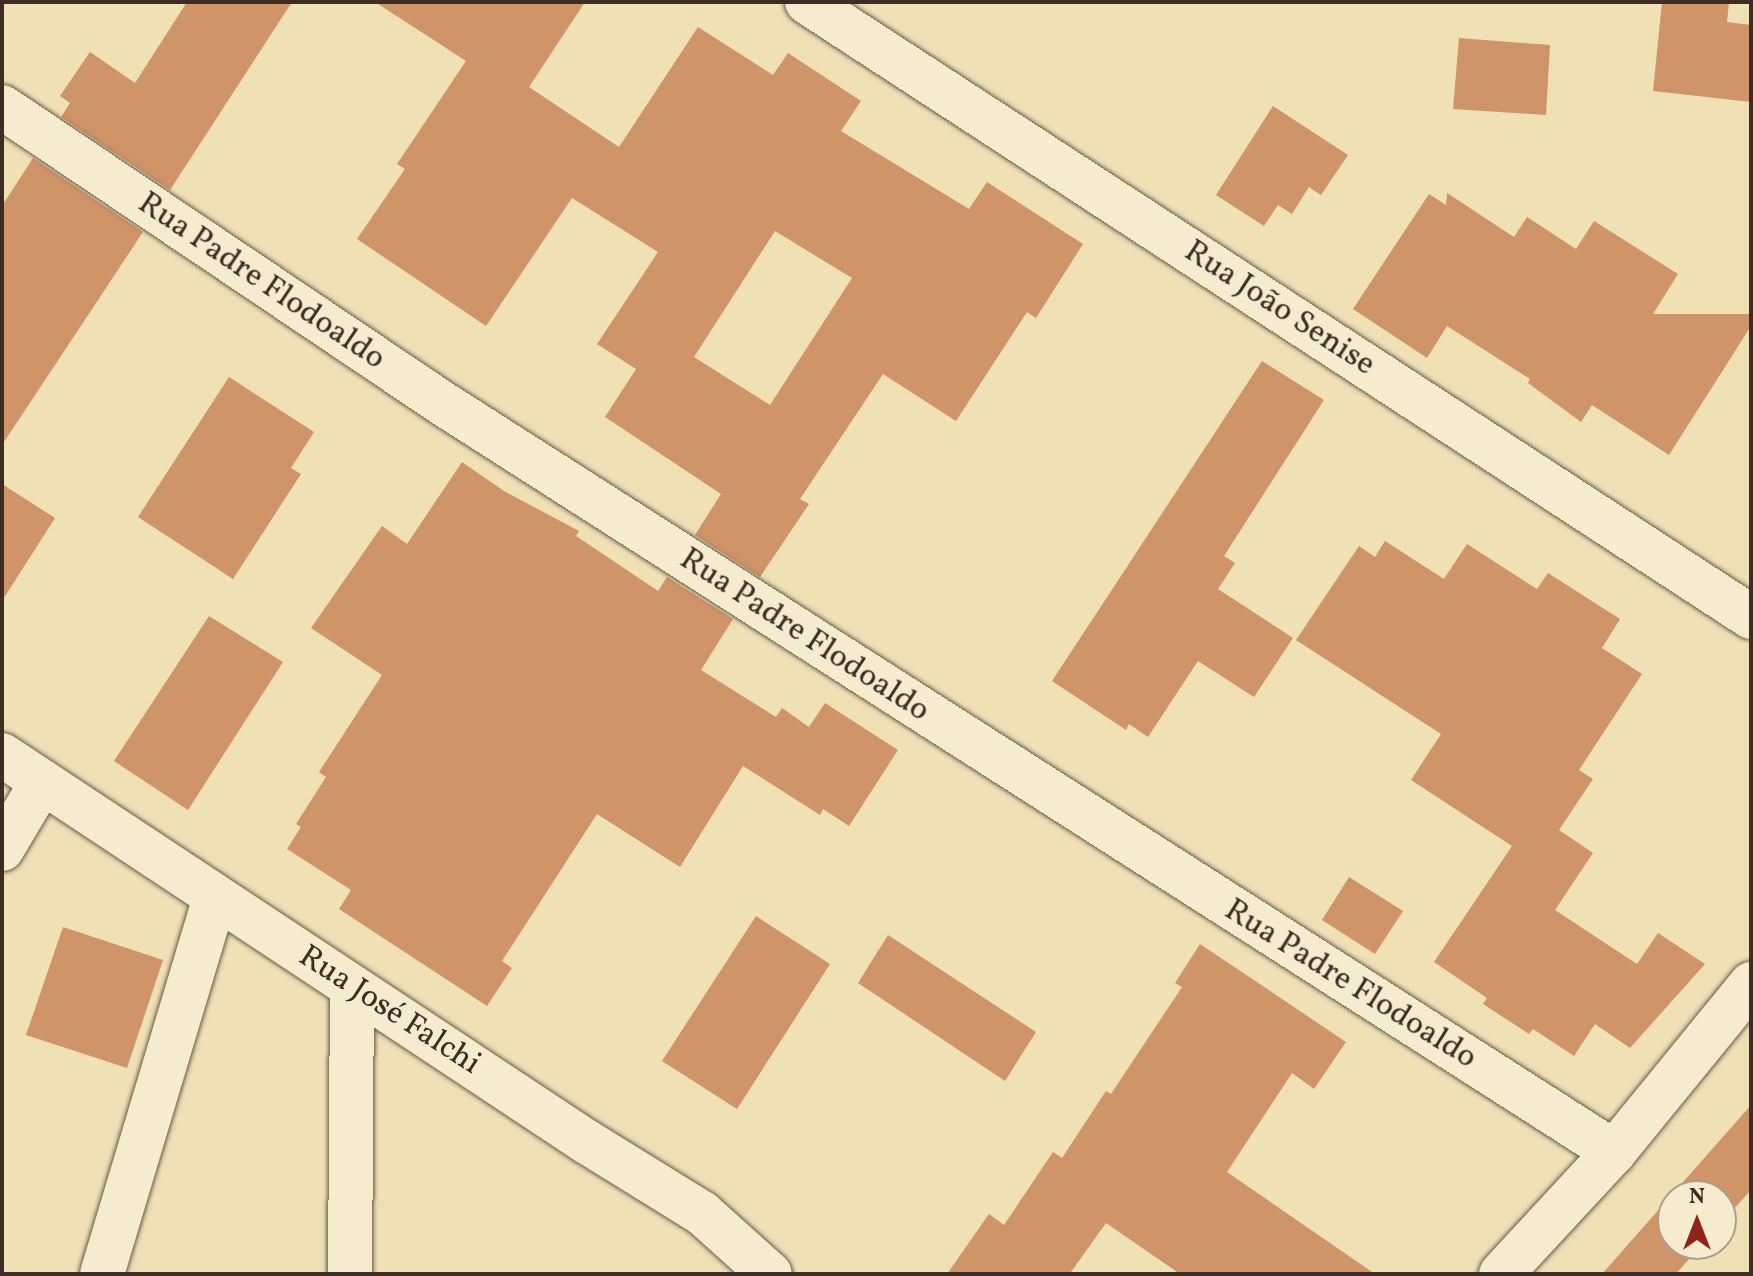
<!DOCTYPE html>
<meta charset="utf-8">
<style>
body{margin:0}
#map{position:relative;width:1753px;height:1276px;overflow:hidden;background:#f0e0b5;font-family:Vollkorn,serif}
div>[style]{position:absolute}
.building>*{inset:0;background:#cf9467}
.roads{filter:drop-shadow(0 0 2px #6a5a49) drop-shadow(0 0 2px #6a5a49)}
.street>*{height:44px;margin:-22px;padding:0 22px;transform-origin:22px;border-radius:22px;background:#f5ebcf}
span{translate:-50% -50%;white-space:nowrap;text-align:center;line-height:1.15;-webkit-text-stroke:6px #f5ebcf;paint-order:stroke}
.street-label{font-size:32px;color:#3d2d25}
.frame{position:absolute;inset:0;border:4px solid #3d2d25;pointer-events:none}
.north{position:absolute;left:1657px;top:1180px;width:80px;height:80px;box-sizing:border-box;background:#f5ebcf;border:2px solid #ab9f8b;border-radius:50%;rotate:0deg;font-size:22px;font-weight:700;line-height:32px;text-align:center;color:#3d2d25}
.north::after{content:'';display:block;margin:auto;width:28px;height:36px;background:#8f2418;clip-path:polygon(50% 0,100% 100%,50% 72%,0 100%)}
</style>
<div id="map">
<div class="building">
<i style="clip-path:polygon(187px 2px,292px 2px,170px 190px,61px 117px,70px 103px,60px 96px,90px 52px,135px 83px)"></i>
<i style="clip-path:polygon(evenodd,375px 2px,585px 2px,529px 87px,619px 147px,698px 27px,773px 75px,788px 53px,861px 101px,841px 131px,969px 209px,987px 182px,1083px 244px,1036px 318px,1027px 312px,956px 421px,883px 374px,800px 499px,809px 504px,760px 577px,695px 535px,721px 494px,605px 417px,636px 369px,597px 344px,658px 252px,572px 198px,486px 326px,357px 239px,405px 169px,397px 164px,466px 61px,375px 2px,775px 231px,852px 278px,770px 405px,694px 357px,775px 231px)"></i>
<i style="clip-path:polygon(1662px 2px,1729px 2px,1727px 22px,1751px 25px,1751px 102px,1653px 91px)"></i>
<i style="clip-path:polygon(1459px 38px,1550px 45px,1546px 115px,1453px 109px)"></i>
<i style="clip-path:polygon(1273px 106px,1348px 155px,1321px 195px,1309px 187px,1292px 214px,1278px 205px,1264px 226px,1216px 195px)"></i>
<i style="clip-path:polygon(33px 158px,143px 232px,2px 445px,2px 206px)"></i>
<i style="clip-path:polygon(1447px 193px,1514px 237px,1527px 217px,1576px 249px,1594px 221px,1678px 274px,1653px 314px,1751px 314px,1751px 326px,1669px 455px,1592px 405px,1581px 422px,1528px 383px,1530px 379px,1447px 326px,1427px 358px,1353px 309px,1429px 194px,1446px 205px)"></i>
<i style="clip-path:polygon(1262px 361px,1324px 400px,1224px 556px,1235px 563px,1218px 589px,1293px 638px,1254px 697px,1198px 661px,1148px 737px,1129px 724px,1126px 730px,1052px 681px)"></i>
<i style="clip-path:polygon(229px 377px,314px 432px,291px 468px,301px 474px,233px 579px,138px 517px)"></i>
<i style="clip-path:polygon(462px 462px,504px 491px,579px 531px,576px 536px,658px 591px,667px 577px,733px 619px,701px 670px,776px 717px,782px 708px,809px 727px,825px 703px,898px 750px,849px 826px,823px 809px,820px 815px,743px 766px,680px 867px,597px 814px,502px 961px,512px 968px,487px 1006px,339px 909px,351px 890px,287px 849px,301px 827px,296px 824px,326px 777px,319px 772px,382px 675px,311px 628px,382px 526px,407px 544px)"></i>
<i style="clip-path:polygon(2px 484px,55px 518px,2px 601px)"></i>
<i style="clip-path:polygon(1385px 541px,1444px 579px,1467px 544px,1537px 589px,1548px 573px,1620px 619px,1602px 648px,1642px 674px,1579px 770px,1593px 779px,1559px 830px,1593px 853px,1555px 910px,1637px 964px,1658px 933px,1705px 964px,1630px 1048px,1595px 1024px,1574px 1056px,1533px 1029px,1529px 1034px,1483px 1004px,1487px 998px,1434px 962px,1512px 846px,1411px 780px,1441px 734px,1296px 640px,1359px 546px,1375px 557px)"></i>
<i style="clip-path:polygon(209px 616px,283px 662px,188px 810px,114px 761px)"></i>
<i style="clip-path:polygon(1349px 877px,1403px 911px,1375px 954px,1322px 920px)"></i>
<i style="clip-path:polygon(756px 916px,830px 964px,737px 1109px,662px 1061px)"></i>
<i style="clip-path:polygon(63px 927px,163px 960px,127px 1068px,26px 1035px)"></i>
<i style="clip-path:polygon(888px 935px,1036px 1032px,1005px 1081px,858px 983px)"></i>
<i style="clip-path:polygon(1200px 944px,1346px 1042px,1314px 1089px,1292px 1073px,1227px 1172px,1375px 1274px,1180px 1274px,1106px 1223px,1071px 1272px,1074px 1274px,947px 1274px,989px 1214px,1004px 1225px,1053px 1152px,1062px 1158px,1106px 1091px,1111px 1094px,1182px 987px,1175px 983px)"></i>
<i style="clip-path:polygon(1751px 1105px,1751px 1190px,1721px 1223px,1721px 1196px,1673px 1196px,1673px 1244px,1702px 1244px,1676px 1274px,1602px 1274px)"></i>
</div>
<div class="roads">
<div class="street">
<i style="left:807px;top:2px;width:1127px;rotate:33.08deg"></i>
<i style="left:2px;top:107px;width:530px;rotate:33.93deg"></i>
<i style="left:442px;top:403px;width:1391px;rotate:32.58deg"></i>
<i style="left:2px;top:755px;width:701px;rotate:33.49deg"></i>
<i style="left:587px;top:1142px;width:135px;rotate:31.7deg"></i>
<i style="left:702px;top:1213px;width:91px;rotate:41.9deg"></i>
<i style="left:2px;top:849px;width:78px;rotate:-59.2deg"></i>
<i style="left:102px;top:1274px;width:394px;rotate:-73.3deg"></i>
<i style="left:350px;top:1274px;width:286px;rotate:-89.6deg"></i>
<i style="left:1501px;top:1274px;width:166px;rotate:-47.2deg"></i>
<i style="left:1614px;top:1152px;width:217px;rotate:-50.8deg"></i>
</div>
</div>
<div class="street-label">
<span style="left:261px;top:282px;rotate:34deg">Rua Padre Flodoaldo</span>
<span style="left:1279px;top:309px;rotate:33deg">Rua João Senise</span>
<span style="left:804px;top:636px;rotate:33deg">Rua Padre Flodoaldo</span>
<span style="left:1350px;top:985px;rotate:32deg">Rua Padre Flodoaldo</span>
<span style="left:389px;top:1011px;rotate:33deg">Rua José Falchi</span>
</div>
<div class="frame"></div>
<div class="north">N</div>
</div>
